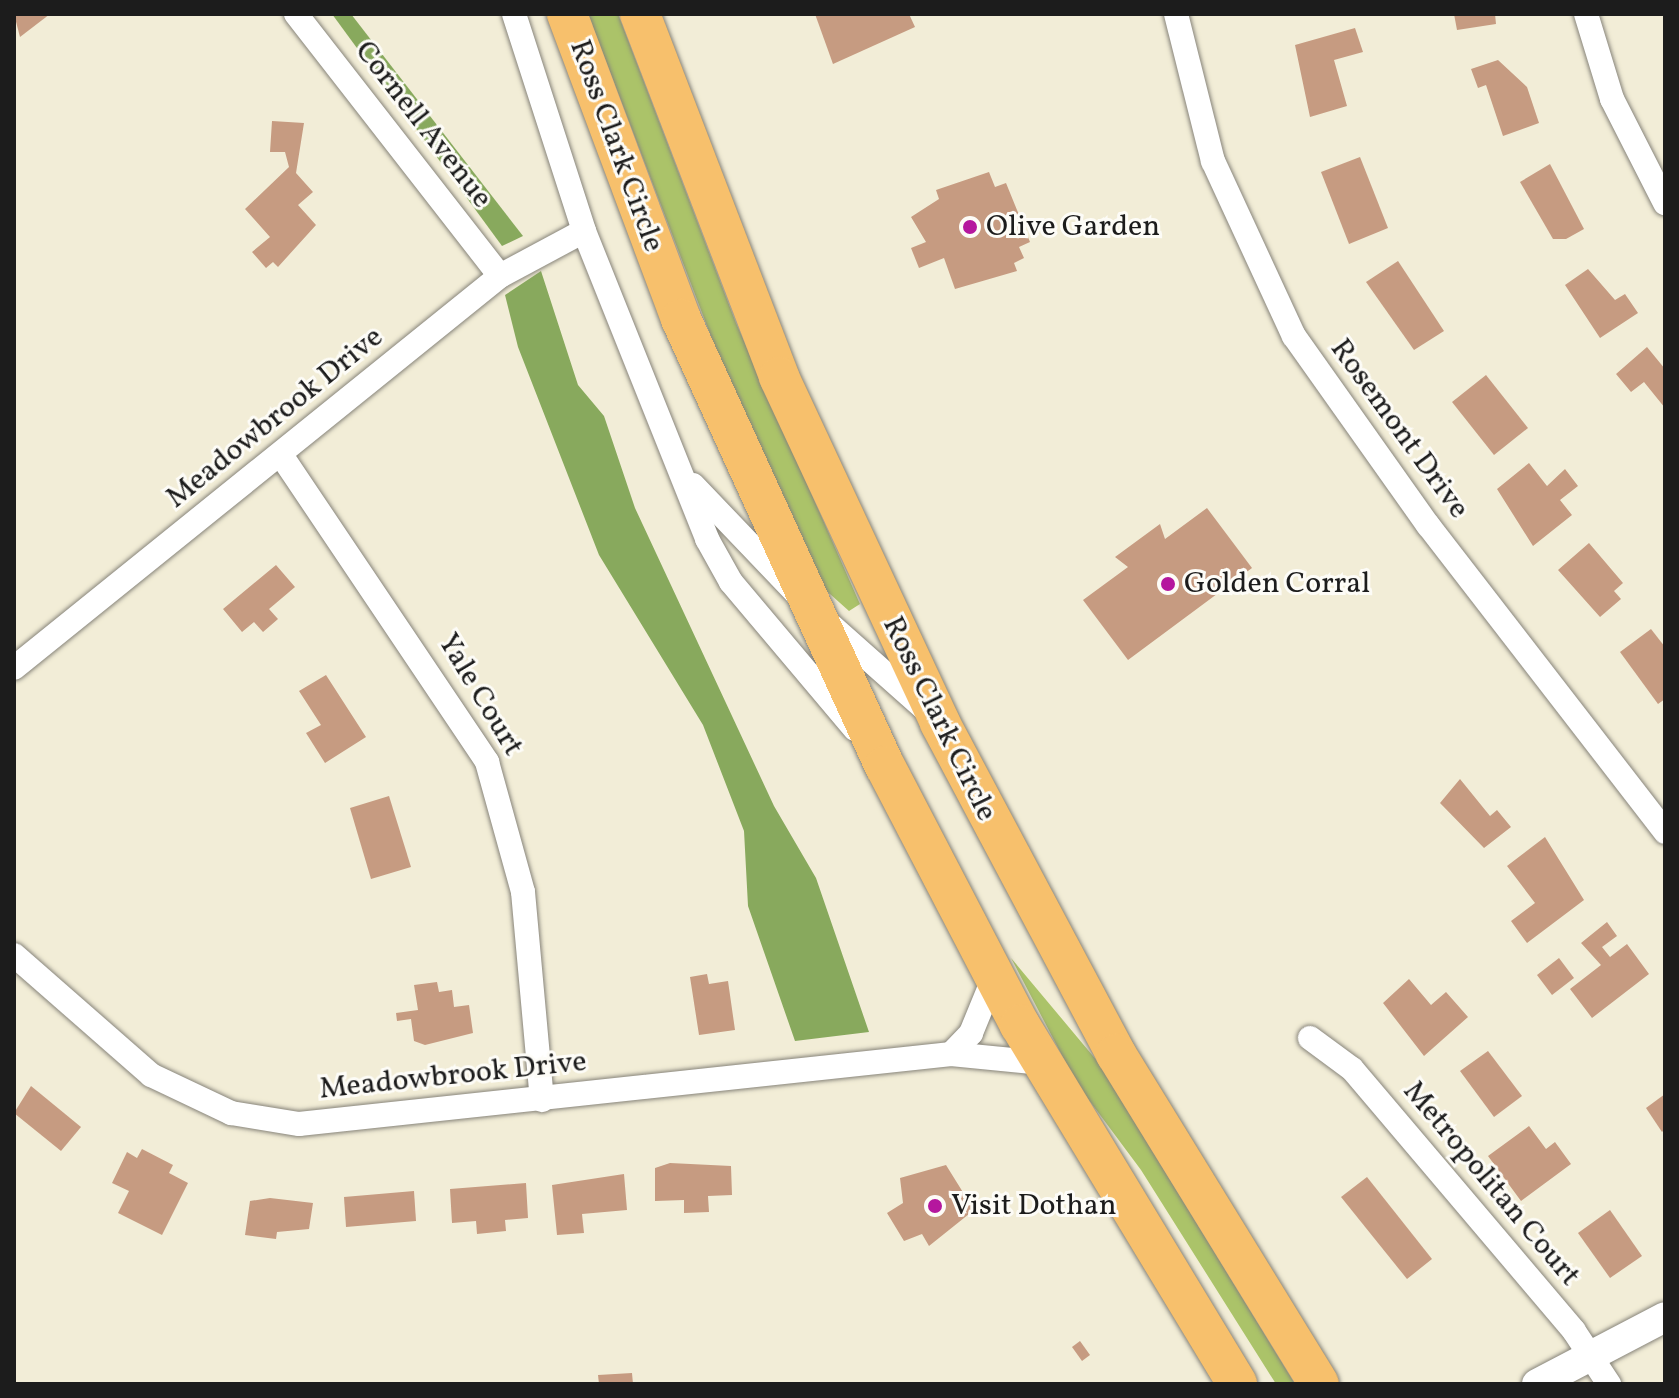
<!DOCTYPE html>
<style>
body{margin:0}
#map{position:relative;width:1679px;height:1398px;overflow:hidden;background:#f2edd7;font-family:Vollkorn,serif}
div>[style]{position:absolute}
.green>*{inset:0;background:#abc369}
.forest>*{inset:0;background:#88a95d}
.building>*{inset:0;background:#c69b81}
.roads{filter:drop-shadow(0 0 2px #87847a) drop-shadow(0 0 2px #87847a)}
.minor>*{height:24px;margin:-12px;padding:0 12px;transform-origin:12px;border-radius:12px;background:#fff}
.tertiary>*{height:30px;margin:-15px;padding:0 15px;transform-origin:15px;border-radius:15px;background:#fff}
.trunk>*{height:40px;margin:-20px;padding:0 20px;transform-origin:20px;border-radius:20px;background:#f7c06c}
.dots>*{width:22px;height:22px;translate:-50% -50%;box-sizing:border-box;border:4px solid #fdfcf7;border-radius:50%}
span{translate:-50% -50%;white-space:nowrap;text-align:center;line-height:1.15;-webkit-text-stroke:6px #fdfcf7;paint-order:stroke}
.street-label{font-size:30px;color:#1c1c1c}
.poi-label{font-size:30px;color:#1c1c1c}
.left{translate:0 -50%;text-align:left}
.frame{position:absolute;inset:0;border:16px solid #1c1c1c;pointer-events:none}
</style>
<div id="map">
<div class="green">
<i style="clip-path:polygon(588px 14px,618px 14px,736px 323px,860px 604px,849px 611px,821px 586px,712px 339px)"></i>
<i style="clip-path:polygon(1011px 958px,1098px 1062px,1295px 1384px,1276px 1384px,1141px 1170px,1077px 1084px)"></i>
</div>
<div class="forest">
<i style="clip-path:polygon(332px 14px,351px 14px,523px 236px,502px 246px)"></i>
<i style="clip-path:polygon(541px 271px,578px 385px,604px 416px,635px 508px,774px 806px,816px 878px,869px 1032px,795px 1041px,748px 906px,744px 831px,703px 725px,599px 555px,518px 347px,505px 295px)"></i>
</div>
<div class="building">
<i style="clip-path:polygon(14px 14px,50px 14px,20px 37px)"></i>
<i style="clip-path:polygon(815px 14px,909px 14px,915px 27px,833px 64px)"></i>
<i style="clip-path:polygon(1454px 14px,1495px 14px,1496px 24px,1457px 30px)"></i>
<i style="clip-path:polygon(1355px 28px,1363px 52px,1334px 60px,1347px 106px,1310px 117px,1295px 45px)"></i>
<i style="clip-path:polygon(1498px 60px,1527px 87px,1539px 123px,1503px 136px,1486px 85px,1478px 88px,1471px 69px)"></i>
<i style="clip-path:polygon(272px 121px,304px 123px,296px 173px,313px 192px,298px 205px,316px 225px,278px 267px,273px 262px,266px 268px,252px 252px,270px 237px,245px 209px,289px 167px,285px 152px,270px 152px)"></i>
<i style="clip-path:polygon(1360px 157px,1388px 228px,1349px 244px,1321px 172px)"></i>
<i style="clip-path:polygon(1550px 164px,1584px 229px,1566px 239px,1553px 239px,1520px 182px)"></i>
<i style="clip-path:polygon(989px 172px,995px 187px,1006px 183px,1030px 242px,1019px 247px,1024px 258px,1014px 263px,1017px 271px,955px 289px,944px 258px,919px 268px,911px 248px,926px 242px,911px 217px,939px 199px,936px 190px)"></i>
<i style="clip-path:polygon(1398px 261px,1444px 331px,1414px 350px,1366px 282px)"></i>
<i style="clip-path:polygon(1588px 269px,1615px 300px,1625px 294px,1638px 313px,1600px 338px,1565px 285px)"></i>
<i style="clip-path:polygon(1647px 347px,1665px 369px,1665px 408px,1644px 382px,1631px 392px,1616px 374px)"></i>
<i style="clip-path:polygon(1486px 375px,1528px 428px,1494px 455px,1452px 402px)"></i>
<i style="clip-path:polygon(1529px 463px,1547px 486px,1565px 469px,1578px 486px,1560px 500px,1572px 515px,1533px 546px,1497px 489px)"></i>
<i style="clip-path:polygon(1207px 508px,1252px 568px,1128px 660px,1083px 600px,1128px 567px,1115px 557px,1160px 524px,1165px 539px)"></i>
<i style="clip-path:polygon(1589px 543px,1623px 583px,1614px 591px,1621px 599px,1600px 617px,1558px 570px)"></i>
<i style="clip-path:polygon(276px 565px,295px 587px,269px 609px,278px 619px,263px 632px,254px 622px,242px 632px,223px 609px)"></i>
<i style="clip-path:polygon(1651px 629px,1665px 647px,1665px 699px,1658px 704px,1620px 652px)"></i>
<i style="clip-path:polygon(326px 675px,366px 737px,325px 763px,306px 733px,321px 725px,299px 691px)"></i>
<i style="clip-path:polygon(1460px 779px,1490px 816px,1497px 810px,1511px 827px,1484px 848px,1440px 803px)"></i>
<i style="clip-path:polygon(389px 796px,411px 867px,371px 879px,350px 808px)"></i>
<i style="clip-path:polygon(1545px 837px,1584px 900px,1527px 943px,1511px 921px,1535px 903px,1507px 866px)"></i>
<i style="clip-path:polygon(1607px 922px,1617px 936px,1602px 947px,1610px 957px,1627px 944px,1649px 974px,1592px 1018px,1570px 989px,1601px 965px,1581px 943px)"></i>
<i style="clip-path:polygon(1559px 958px,1574px 978px,1552px 995px,1537px 975px)"></i>
<i style="clip-path:polygon(707px 974px,709px 984px,728px 981px,735px 1030px,699px 1035px,690px 977px)"></i>
<i style="clip-path:polygon(1409px 979px,1431px 1005px,1446px 992px,1468px 1017px,1424px 1056px,1383px 1003px)"></i>
<i style="clip-path:polygon(437px 982px,439px 992px,452px 990px,454px 1007px,469px 1005px,473px 1033px,425px 1045px,414px 1041px,411px 1019px,397px 1021px,396px 1013px,418px 1010px,414px 985px)"></i>
<i style="clip-path:polygon(1488px 1051px,1522px 1096px,1494px 1117px,1460px 1071px)"></i>
<i style="clip-path:polygon(31px 1086px,81px 1127px,61px 1151px,14px 1113px)"></i>
<i style="clip-path:polygon(1665px 1094px,1665px 1129px,1662px 1132px,1646px 1108px)"></i>
<i style="clip-path:polygon(1529px 1126px,1546px 1149px,1555px 1142px,1571px 1164px,1521px 1201px,1488px 1156px)"></i>
<i style="clip-path:polygon(142px 1149px,173px 1165px,169px 1173px,188px 1183px,162px 1235px,118px 1213px,129px 1191px,112px 1183px,127px 1152px,137px 1158px)"></i>
<i style="clip-path:polygon(670px 1163px,731px 1166px,732px 1195px,708px 1196px,709px 1212px,684px 1213px,684px 1200px,655px 1201px,655px 1168px)"></i>
<i style="clip-path:polygon(946px 1165px,974px 1210px,929px 1246px,922px 1234px,904px 1241px,887px 1213px,903px 1203px,900px 1178px)"></i>
<i style="clip-path:polygon(624px 1174px,627px 1210px,582px 1214px,584px 1233px,557px 1235px,552px 1185px)"></i>
<i style="clip-path:polygon(1367px 1177px,1432px 1259px,1407px 1279px,1341px 1197px)"></i>
<i style="clip-path:polygon(526px 1183px,528px 1218px,505px 1220px,506px 1231px,477px 1234px,476px 1221px,452px 1223px,450px 1189px)"></i>
<i style="clip-path:polygon(414px 1191px,416px 1221px,346px 1227px,344px 1197px)"></i>
<i style="clip-path:polygon(270px 1198px,313px 1203px,309px 1229px,277px 1232px,276px 1239px,245px 1235px,250px 1201px)"></i>
<i style="clip-path:polygon(1610px 1210px,1642px 1256px,1610px 1278px,1578px 1233px)"></i>
<i style="clip-path:polygon(1080px 1341px,1090px 1355px,1082px 1361px,1072px 1347px)"></i>
<i style="clip-path:polygon(632px 1373px,633px 1384px,599px 1384px,598px 1375px)"></i>
</div>
<div class="roads">
<div class="minor">
<i style="left:296px;top:14px;width:332px;rotate:52.1deg"></i>
<i style="left:514px;top:14px;width:228px;rotate:72.1deg"></i>
<i style="left:584px;top:231px;width:332px;rotate:68.2deg"></i>
<i style="left:707px;top:539px;width:49px;rotate:60.8deg"></i>
<i style="left:731px;top:582px;width:192px;rotate:49.9deg"></i>
<i style="left:1176px;top:14px;width:152px;rotate:75.9deg"></i>
<i style="left:1213px;top:161px;width:193px;rotate:65.2deg"></i>
<i style="left:1294px;top:336px;width:232px;rotate:54.7deg"></i>
<i style="left:1428px;top:525px;width:388px;rotate:52.3deg"></i>
<i style="left:1586px;top:14px;width:89px;rotate:73deg"></i>
<i style="left:1612px;top:99px;width:117px;rotate:63deg"></i>
<i style="left:281px;top:455px;width:370px;rotate:56.1deg"></i>
<i style="left:487px;top:762px;width:135px;rotate:74.5deg"></i>
<i style="left:523px;top:892px;width:209px;rotate:84.8deg"></i>
<i style="left:693px;top:485px;width:151px;rotate:46.3deg"></i>
<i style="left:827px;top:622px;width:131px;rotate:41.6deg"></i>
<i style="left:14px;top:668px;width:624px;rotate:-38.89deg"></i>
<i style="left:500px;top:276px;width:95px;rotate:-28.2deg"></i>
<i style="left:14px;top:955px;width:182px;rotate:41.2deg"></i>
<i style="left:151px;top:1075px;width:89px;rotate:25.4deg"></i>
<i style="left:231px;top:1113px;width:69px;rotate:9.2deg"></i>
<i style="left:299px;top:1124px;width:656px;rotate:-6.13deg"></i>
<i style="left:951px;top:1054px;width:92px;rotate:5.6deg"></i>
<i style="left:1310px;top:1038px;width:52px;rotate:36.4deg"></i>
<i style="left:1352px;top:1069px;width:343px;rotate:49.7deg"></i>
<i style="left:1574px;top:1331px;width:64px;rotate:56.6deg"></i>
<i style="left:951px;top:1054px;width:29px;rotate:-46deg"></i>
<i style="left:971px;top:1033px;width:61px;rotate:-67.7deg"></i>
</div>
<div class="tertiary">
<i style="left:1537px;top:1384px;width:144px;rotate:-27.6deg"></i>
</div>
<div class="trunk">
<i style="left:567px;top:14px;width:326px;rotate:69.5deg"></i>
<i style="left:681px;top:319px;width:491px;rotate:65.5deg"></i>
<i style="left:885px;top:766px;width:292px;rotate:62.5deg"></i>
<i style="left:1020px;top:1025px;width:419px;rotate:58.8deg"></i>
<i style="left:640px;top:14px;width:389px;rotate:69deg"></i>
<i style="left:779px;top:377px;width:382px;rotate:65deg"></i>
<i style="left:940px;top:723px;width:375px;rotate:62deg"></i>
<i style="left:1116px;top:1054px;width:387px;rotate:58.4deg"></i>
</div>
</div>
<div class="dots">
<i style="left:970px;top:227px;background:#b5179e"></i>
<i style="left:1168px;top:584px;background:#b5179e"></i>
<i style="left:935px;top:1206px;background:#b5179e"></i>
</div>
<div class="street-label">
<span style="left:423px;top:125px;rotate:52deg">Cornell Avenue</span>
<span style="left:616px;top:146px;rotate:70deg">Ross Clark Circle</span>
<span style="left:275px;top:418px;rotate:-39deg">Meadowbrook Drive</span>
<span style="left:1399px;top:429px;rotate:54deg">Rosemont Drive</span>
<span style="left:480px;top:695px;rotate:59deg">Yale Court</span>
<span style="left:939px;top:719px;rotate:64deg">Ross Clark Circle</span>
<span style="left:453px;top:1076px;rotate:-6deg">Meadowbrook Drive</span>
<span style="left:1491px;top:1184px;rotate:50deg">Metropolitan Court</span>
</div>
<div class="poi-label">
<span class="left" style="left:986px;top:227px">Olive Garden</span>
<span class="left" style="left:1184px;top:584px">Golden Corral</span>
<span class="left" style="left:951px;top:1206px">Visit Dothan</span>
</div>
<div class="frame"></div>
</div>
